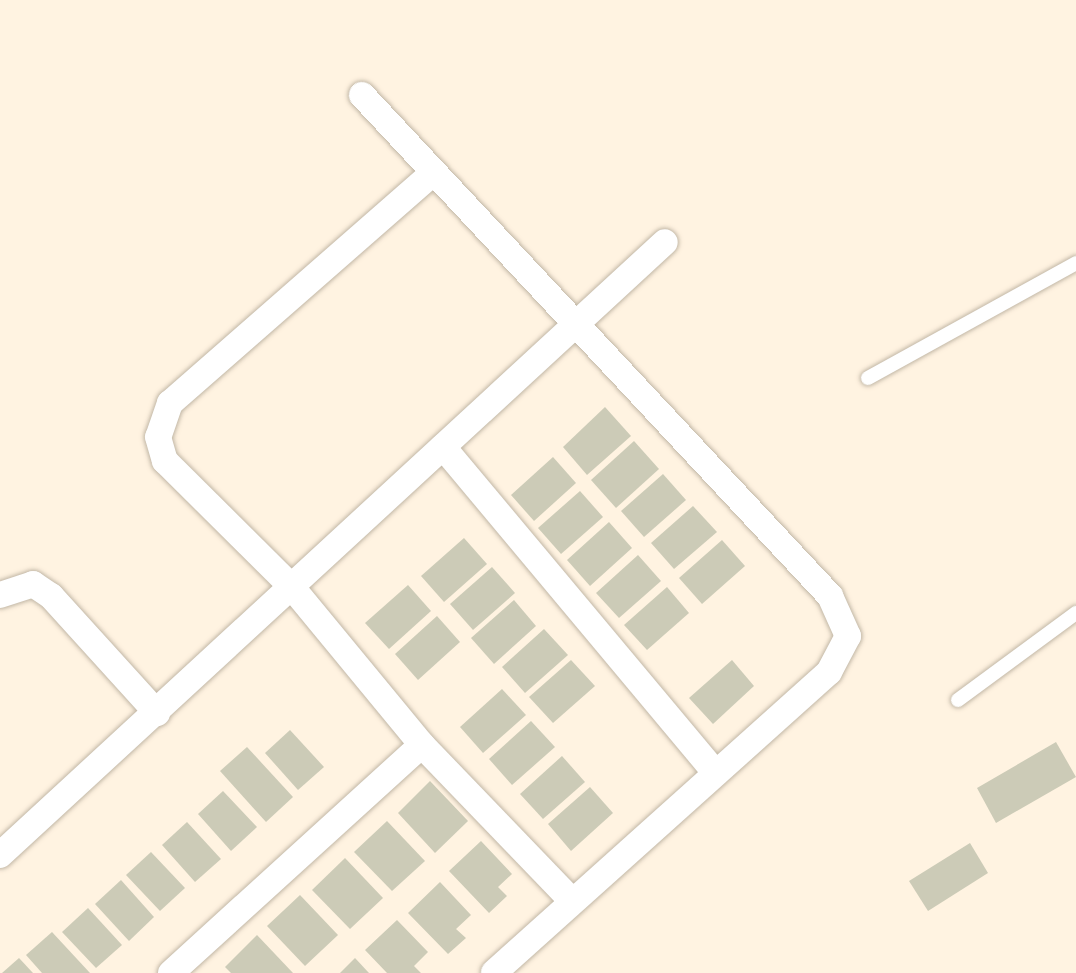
<!DOCTYPE html>
<style>
body{margin:0}
#map{position:relative;width:1076px;height:973px;overflow:hidden;background:#fff3e1;font-family:"DejaVu Sans",sans-serif}
div>[style]{position:absolute}
.building>*{inset:0;background:#cccbb7}
.roads{filter:drop-shadow(0 0 2px #c2b7a6) drop-shadow(0 0 2px #c2b7a6)}
.lane>*{height:14px;margin:-7px;padding:0 7px;transform-origin:7px;border-radius:7px;background:#fff}
.street>*{height:26px;margin:-13px;padding:0 13px;transform-origin:13px;border-radius:13px;background:#fff}
span{translate:-50% -50%;white-space:nowrap;text-align:center;line-height:1.15;-webkit-text-stroke:6px #fff;paint-order:stroke}
</style>
<div id="map">
<div class="building">
<i style="clip-path:polygon(605px 407px,631px 436px,587px 475px,563px 447px)"></i>
<i style="clip-path:polygon(634px 441px,659px 469px,616px 508px,591px 480px)"></i>
<i style="clip-path:polygon(553px 457px,576px 483px,534px 521px,511px 495px)"></i>
<i style="clip-path:polygon(663px 474px,686px 500px,644px 537px,621px 511px)"></i>
<i style="clip-path:polygon(580px 491px,603px 517px,561px 554px,538px 528px)"></i>
<i style="clip-path:polygon(693px 506px,717px 532px,674px 569px,651px 543px)"></i>
<i style="clip-path:polygon(609px 522px,632px 548px,590px 586px,567px 560px)"></i>
<i style="clip-path:polygon(464px 538px,487px 564px,444px 602px,421px 576px)"></i>
<i style="clip-path:polygon(722px 540px,745px 566px,702px 604px,679px 578px)"></i>
<i style="clip-path:polygon(638px 555px,661px 581px,619px 618px,596px 593px)"></i>
<i style="clip-path:polygon(492px 567px,515px 593px,473px 630px,450px 604px)"></i>
<i style="clip-path:polygon(408px 585px,431px 611px,389px 649px,365px 623px)"></i>
<i style="clip-path:polygon(667px 587px,689px 613px,647px 650px,624px 625px)"></i>
<i style="clip-path:polygon(514px 600px,536px 626px,494px 664px,471px 638px)"></i>
<i style="clip-path:polygon(437px 616px,460px 642px,418px 680px,395px 654px)"></i>
<i style="clip-path:polygon(544px 629px,568px 655px,525px 693px,502px 667px)"></i>
<i style="clip-path:polygon(571px 660px,595px 686px,553px 723px,529px 697px)"></i>
<i style="clip-path:polygon(732px 660px,754px 686px,713px 724px,689px 698px)"></i>
<i style="clip-path:polygon(502px 689px,526px 715px,483px 753px,460px 727px)"></i>
<i style="clip-path:polygon(531px 721px,555px 747px,512px 785px,489px 759px)"></i>
<i style="clip-path:polygon(290px 730px,324px 767px,298px 790px,265px 753px)"></i>
<i style="clip-path:polygon(1056px 742px,1076px 777px,996px 823px,977px 788px)"></i>
<i style="clip-path:polygon(247px 747px,293px 797px,266px 822px,220px 771px)"></i>
<i style="clip-path:polygon(562px 756px,585px 782px,543px 819px,520px 794px)"></i>
<i style="clip-path:polygon(430px 781px,468px 821px,435px 853px,398px 813px)"></i>
<i style="clip-path:polygon(590px 787px,613px 813px,571px 851px,548px 824px)"></i>
<i style="clip-path:polygon(223px 791px,257px 827px,231px 851px,198px 814px)"></i>
<i style="clip-path:polygon(387px 821px,425px 861px,392px 891px,354px 852px)"></i>
<i style="clip-path:polygon(187px 822px,221px 859px,195px 882px,162px 845px)"></i>
<i style="clip-path:polygon(481px 841px,512px 874px,498px 887px,507px 896px,489px 913px,449px 871px)"></i>
<i style="clip-path:polygon(970px 843px,988px 873px,928px 911px,909px 881px)"></i>
<i style="clip-path:polygon(151px 852px,185px 888px,160px 911px,126px 875px)"></i>
<i style="clip-path:polygon(345px 858px,383px 898px,350px 929px,312px 890px)"></i>
<i style="clip-path:polygon(121px 880px,154px 917px,129px 941px,95px 904px)"></i>
<i style="clip-path:polygon(440px 882px,471px 915px,456px 929px,466px 938px,448px 954px,408px 913px)"></i>
<i style="clip-path:polygon(300px 895px,338px 935px,305px 966px,267px 926px)"></i>
<i style="clip-path:polygon(88px 908px,122px 945px,96px 968px,62px 932px)"></i>
<i style="clip-path:polygon(397px 920px,428px 952px,414px 966px,421px 973px,387px 973px,365px 950px)"></i>
<i style="clip-path:polygon(52px 932px,90px 973px,42px 973px,26px 955px)"></i>
<i style="clip-path:polygon(257px 935px,293px 973px,231px 973px,225px 967px)"></i>
<i style="clip-path:polygon(19px 958px,33px 973px,2px 973px)"></i>
<i style="clip-path:polygon(355px 958px,369px 973px,340px 973px)"></i>
</div>
<div class="roads">
<div class="lane">
<i style="left:868px;top:378px;width:238px;rotate:-28.9deg"></i>
<i style="left:958px;top:700px;width:147px;rotate:-36.4deg"></i>
</div>
<div class="street">
<i style="left:362px;top:95px;width:686px;rotate:46.95deg"></i>
<i style="left:830px;top:596px;width:44px;rotate:65.8deg"></i>
<i style="left:848px;top:636px;width:41px;rotate:117.8deg"></i>
<i style="left:829px;top:672px;width:450px;rotate:138.1deg"></i>
<i style="left:434px;top:172px;width:351px;rotate:138.8deg"></i>
<i style="left:170px;top:403px;width:36px;rotate:109deg"></i>
<i style="left:158px;top:437px;width:25px;rotate:74deg"></i>
<i style="left:165px;top:461px;width:177px;rotate:44.8deg"></i>
<i style="left:291px;top:586px;width:206px;rotate:50.5deg"></i>
<i style="left:422px;top:745px;width:216px;rotate:46.1deg"></i>
<i style="left:443px;top:447px;width:421px;rotate:50.1deg"></i>
<i style="left:0;top:595px;width:35px;rotate:-18deg"></i>
<i style="left:33px;top:584px;width:22px;rotate:34deg"></i>
<i style="left:51px;top:596px;width:158px;rotate:47.8deg"></i>
<i style="left:0;top:855px;width:904px;rotate:-42.67deg"></i>
<i style="left:171px;top:973px;width:339px;rotate:-42.3deg"></i>
</div>
</div>
</div>
